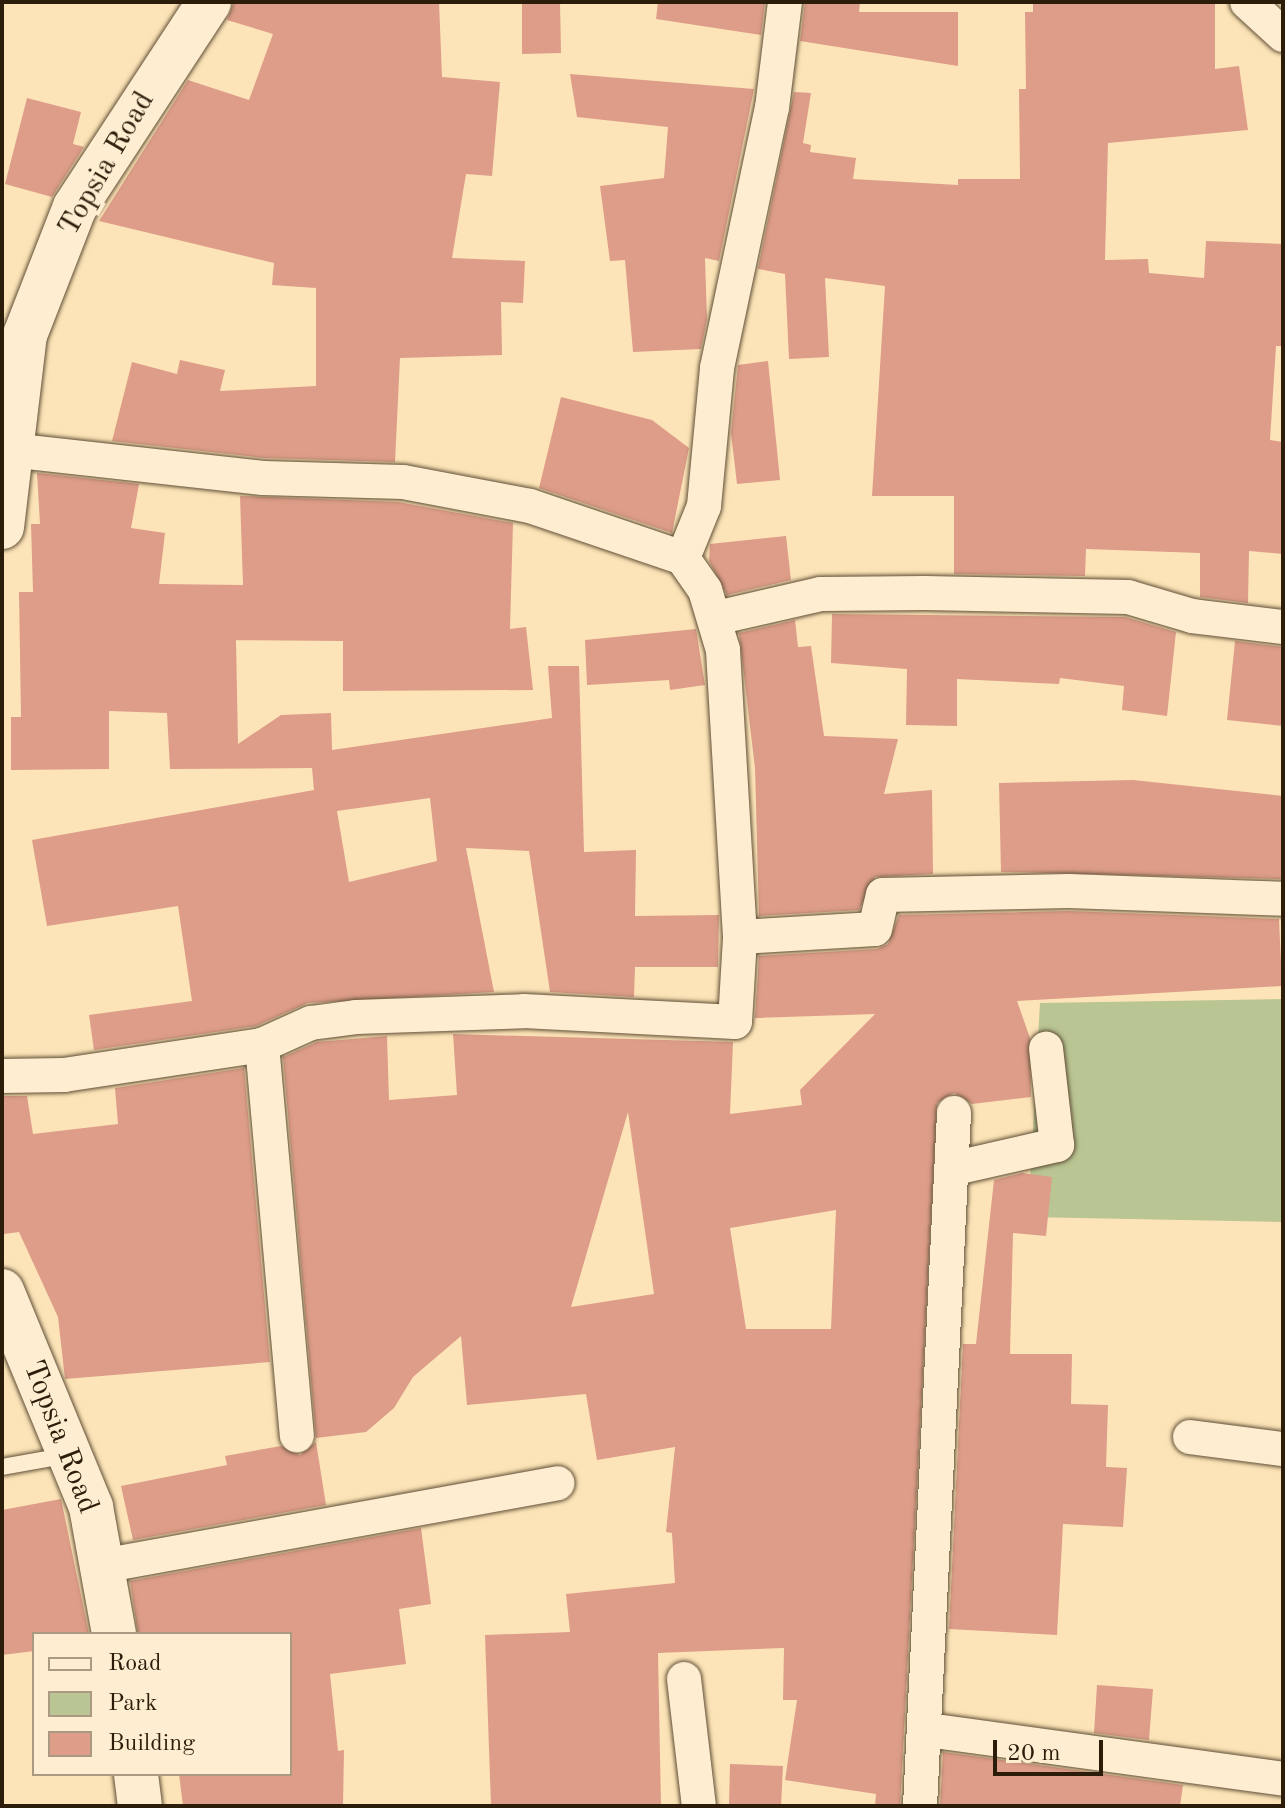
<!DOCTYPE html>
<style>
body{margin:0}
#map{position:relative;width:1285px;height:1808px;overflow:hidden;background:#fde4b8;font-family:"Old Standard TT",serif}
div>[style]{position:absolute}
.green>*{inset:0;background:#b9c593}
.building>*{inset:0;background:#dd9d88}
.roads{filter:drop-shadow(0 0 2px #604f36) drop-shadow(0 0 2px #604f36)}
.lane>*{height:16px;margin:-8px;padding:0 8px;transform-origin:8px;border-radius:8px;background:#feedd1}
.street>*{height:34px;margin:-17px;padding:0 17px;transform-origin:17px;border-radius:17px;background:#feedd1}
.secondary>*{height:44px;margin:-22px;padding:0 22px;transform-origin:22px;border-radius:22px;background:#feedd1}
span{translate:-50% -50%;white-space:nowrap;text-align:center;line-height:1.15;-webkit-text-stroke:8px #feedd1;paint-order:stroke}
.street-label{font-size:30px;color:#2b1d0a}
.frame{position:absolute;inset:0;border:4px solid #2b1d0a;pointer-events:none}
.legend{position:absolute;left:32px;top:1632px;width:260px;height:144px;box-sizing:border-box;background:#feedd1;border:2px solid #aa9a81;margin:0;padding:10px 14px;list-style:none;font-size:24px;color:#2b1d0a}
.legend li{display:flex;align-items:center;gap:16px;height:40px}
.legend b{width:40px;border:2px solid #aa9a81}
.scale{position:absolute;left:993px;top:1740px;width:110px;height:36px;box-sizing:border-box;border:4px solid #2b1d0a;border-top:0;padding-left:10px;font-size:24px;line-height:28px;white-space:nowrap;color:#2b1d0a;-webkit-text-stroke:6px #feedd1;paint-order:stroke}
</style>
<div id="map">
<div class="green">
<i style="clip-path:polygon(1283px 999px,1283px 1222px,1028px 1217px,1040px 1003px)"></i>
</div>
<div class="building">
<i style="clip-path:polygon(234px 2px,439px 2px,442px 77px,500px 82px,492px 176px,466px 174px,452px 258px,525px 261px,523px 303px,501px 302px,502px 355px,400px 358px,395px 462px,264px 458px,112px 441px,132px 362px,177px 374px,180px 360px,225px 370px,220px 391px,316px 386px,316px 288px,272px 285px,274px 263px,99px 221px,188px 80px,249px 100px,273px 34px,227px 20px)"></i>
<i style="clip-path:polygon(522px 2px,560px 2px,561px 53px,522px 54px)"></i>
<i style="clip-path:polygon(658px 2px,765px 2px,761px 35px,656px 19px)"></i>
<i style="clip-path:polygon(805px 2px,860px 2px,859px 12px,958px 12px,958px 66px,800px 41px)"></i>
<i style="clip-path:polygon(1033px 2px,1215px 2px,1215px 69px,1239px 66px,1248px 130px,1108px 143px,1105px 260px,1148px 259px,1149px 273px,1204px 278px,1206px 241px,1283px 244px,1283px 346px,1276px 346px,1270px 440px,1283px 442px,1283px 554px,1249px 551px,1248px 603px,1200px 597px,1200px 553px,1086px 549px,1085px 576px,954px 574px,954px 496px,872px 496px,885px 286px,825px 278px,829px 357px,789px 359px,785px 274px,758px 269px,794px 92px,811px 93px,803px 143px,811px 145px,810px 152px,856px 158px,853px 179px,958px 185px,958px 179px,1020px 179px,1019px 89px,1026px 89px,1025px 12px,1033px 12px)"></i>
<i style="clip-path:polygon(570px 74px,754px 89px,719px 261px,705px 258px,707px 319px,701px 349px,633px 352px,625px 260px,610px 261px,600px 186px,664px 178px,668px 127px,577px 117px)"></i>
<i style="clip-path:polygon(27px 98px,81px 112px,73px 144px,84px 147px,52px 197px,5px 184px)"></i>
<i style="clip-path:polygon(768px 361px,780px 480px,737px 484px,731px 433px,738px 365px)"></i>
<i style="clip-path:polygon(561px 397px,652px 420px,689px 448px,672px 533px,539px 488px)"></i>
<i style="clip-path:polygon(evenodd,37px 473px,139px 484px,131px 528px,165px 533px,159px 584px,243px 585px,240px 496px,398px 502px,513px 523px,510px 629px,526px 627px,533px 690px,343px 691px,343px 641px,236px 640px,238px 744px,281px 715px,331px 713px,332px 750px,552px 718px,548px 666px,579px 666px,584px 852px,636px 850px,635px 916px,719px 915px,718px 967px,635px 967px,634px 997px,550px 992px,529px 851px,466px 848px,494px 992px,308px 1003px,256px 1026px,94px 1050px,89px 1015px,192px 1001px,178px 906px,47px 926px,32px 840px,314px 790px,312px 768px,170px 769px,167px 713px,109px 711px,109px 769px,11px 770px,11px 717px,21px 717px,19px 592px,33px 592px,31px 524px,40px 524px,37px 473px,430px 798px,437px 861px,349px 882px,337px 811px,430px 798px)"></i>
<i style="clip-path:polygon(786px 536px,791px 580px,727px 595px,709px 561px,710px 544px)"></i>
<i style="clip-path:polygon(832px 614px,1125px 617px,1176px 632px,1167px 716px,1122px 710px,1124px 686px,1060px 678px,1059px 684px,957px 679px,957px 726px,906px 725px,907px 669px,831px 663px)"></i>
<i style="clip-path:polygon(795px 620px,798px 647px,811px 646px,824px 736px,898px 739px,884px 794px,932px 790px,933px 874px,875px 877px,859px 910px,759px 916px,755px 768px,739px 633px)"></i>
<i style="clip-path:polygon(696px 629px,705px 685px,670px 690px,669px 680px,587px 685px,585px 640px)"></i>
<i style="clip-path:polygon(1235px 641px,1283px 647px,1283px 726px,1227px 720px)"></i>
<i style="clip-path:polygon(1133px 780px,1283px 796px,1283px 879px,1001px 872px,999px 783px)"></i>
<i style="clip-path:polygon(evenodd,1069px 911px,1279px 919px,1282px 986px,1017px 1001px,1030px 1038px,1031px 1097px,972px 1104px,954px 1093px,937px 1103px,900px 1806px,875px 1806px,876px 1794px,785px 1780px,797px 1700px,783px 1700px,784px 1648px,658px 1653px,661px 1806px,491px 1806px,485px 1635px,570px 1632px,566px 1594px,675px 1583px,672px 1533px,666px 1532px,675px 1447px,597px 1460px,586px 1394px,467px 1405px,461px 1336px,413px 1377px,394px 1408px,366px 1432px,316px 1438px,283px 1057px,317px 1042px,387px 1036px,389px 1100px,457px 1095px,453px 1034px,733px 1042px,730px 1114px,802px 1105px,800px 1090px,875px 1014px,755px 1018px,759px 956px,877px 949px,888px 944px,899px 915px,1069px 911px,628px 1112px,654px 1294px,571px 1307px,628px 1112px,1069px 911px,836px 1210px,831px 1329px,746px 1329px,730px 1228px,836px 1210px)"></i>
<i style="clip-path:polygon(244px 1068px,270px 1362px,65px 1379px,58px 1317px,19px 1232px,4px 1234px,2px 1096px,27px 1096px,33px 1134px,118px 1124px,115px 1088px)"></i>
<i style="clip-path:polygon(1022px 1173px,1052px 1177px,1046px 1236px,1013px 1233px,1010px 1354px,1072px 1354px,1071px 1404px,1108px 1405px,1106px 1467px,1127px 1468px,1123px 1527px,1063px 1524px,1057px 1635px,949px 1629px,963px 1344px,976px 1344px,994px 1180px)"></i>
<i style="clip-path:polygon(316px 1442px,326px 1505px,133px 1540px,121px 1486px,227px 1465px,225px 1456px,281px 1446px,300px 1455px)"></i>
<i style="clip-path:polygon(61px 1499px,89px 1634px,34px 1634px,34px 1651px,2px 1655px,2px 1510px)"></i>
<i style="clip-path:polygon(421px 1528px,431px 1604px,399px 1609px,406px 1664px,330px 1674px,338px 1751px,344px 1750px,343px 1806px,183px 1806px,179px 1774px,290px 1774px,290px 1634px,138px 1634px,130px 1581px)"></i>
<i style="clip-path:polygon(1097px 1685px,1153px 1689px,1149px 1740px,1094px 1733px)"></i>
<i style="clip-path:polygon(943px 1752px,1183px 1785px,1180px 1806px,940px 1806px)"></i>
<i style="clip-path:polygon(730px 1764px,783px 1766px,781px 1806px,729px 1806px)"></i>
</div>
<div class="roads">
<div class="lane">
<i style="left:2px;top:1467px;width:68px;rotate:-10.2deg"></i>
</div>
<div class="street">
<i style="left:1247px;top:2px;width:49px;rotate:42.5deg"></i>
<i style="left:683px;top:558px;width:56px;rotate:-68deg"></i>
<i style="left:704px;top:506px;width:139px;rotate:-84.6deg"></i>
<i style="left:717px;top:368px;width:266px;rotate:-78.1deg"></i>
<i style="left:772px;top:108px;width:107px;rotate:-83deg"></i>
<i style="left:716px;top:618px;width:108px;rotate:-12.9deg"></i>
<i style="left:821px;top:594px;width:104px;rotate:-0.6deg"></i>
<i style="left:925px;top:593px;width:203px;rotate:1.1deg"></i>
<i style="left:1128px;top:597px;width:67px;rotate:16.5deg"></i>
<i style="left:1192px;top:616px;width:92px;rotate:6.9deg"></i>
<i style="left:740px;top:937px;width:135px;rotate:-3.4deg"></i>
<i style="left:875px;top:929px;width:35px;rotate:-77deg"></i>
<i style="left:883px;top:895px;width:186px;rotate:-1.2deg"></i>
<i style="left:1069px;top:891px;width:214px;rotate:2.1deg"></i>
<i style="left:262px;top:1045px;width:392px;rotate:84.9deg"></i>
<i style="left:2px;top:1076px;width:62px;rotate:-0.9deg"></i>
<i style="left:64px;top:1075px;width:200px;rotate:-8.6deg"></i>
<i style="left:262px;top:1045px;width:54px;rotate:-24.2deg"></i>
<i style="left:311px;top:1023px;width:45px;rotate:-7.6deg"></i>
<i style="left:356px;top:1017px;width:168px;rotate:-2deg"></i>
<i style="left:524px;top:1011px;width:211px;rotate:3deg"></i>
<i style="left:735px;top:1022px;width:85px;rotate:-86.6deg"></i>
<i style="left:740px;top:937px;width:288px;rotate:-93.4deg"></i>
<i style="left:723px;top:650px;width:63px;rotate:-106.7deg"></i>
<i style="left:705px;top:590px;width:39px;rotate:-125deg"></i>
<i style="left:683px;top:558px;width:162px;rotate:-161.2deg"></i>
<i style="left:530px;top:506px;width:129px;rotate:-169.3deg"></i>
<i style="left:403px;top:482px;width:140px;rotate:-178.4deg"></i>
<i style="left:263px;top:478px;width:255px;rotate:-173.7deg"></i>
<i style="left:951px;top:1169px;width:109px;rotate:-12.8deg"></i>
<i style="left:1057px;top:1145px;width:97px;rotate:-96.5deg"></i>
<i style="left:1190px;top:1437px;width:94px;rotate:7.4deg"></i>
<i style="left:102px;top:1566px;width:463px;rotate:-10.3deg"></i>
<i style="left:684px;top:1679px;width:128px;rotate:83.3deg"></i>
<i style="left:927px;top:1730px;width:359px;rotate:7.8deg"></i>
<i style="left:920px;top:1806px;width:694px;rotate:-87.19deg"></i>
</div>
<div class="secondary">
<i style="left:2px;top:527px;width:193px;rotate:-83.2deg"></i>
<i style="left:25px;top:335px;width:137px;rotate:-68.7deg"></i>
<i style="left:75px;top:207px;width:245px;rotate:-56.8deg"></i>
<i style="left:2px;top:1291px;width:234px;rotate:67.6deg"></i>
<i style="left:91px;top:1507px;width:129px;rotate:79.7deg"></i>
<i style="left:136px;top:1774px;width:32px;rotate:83deg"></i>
</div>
</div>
<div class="street-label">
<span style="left:107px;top:164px;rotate:-60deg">Topsia Road</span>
<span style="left:60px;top:1437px;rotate:69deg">Topsia Road</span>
</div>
<div class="frame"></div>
<ul class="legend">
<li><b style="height:10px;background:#feedd1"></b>Road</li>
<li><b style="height:22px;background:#b9c593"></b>Park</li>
<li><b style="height:22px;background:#dd9d88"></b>Building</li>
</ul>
<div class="scale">20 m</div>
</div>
